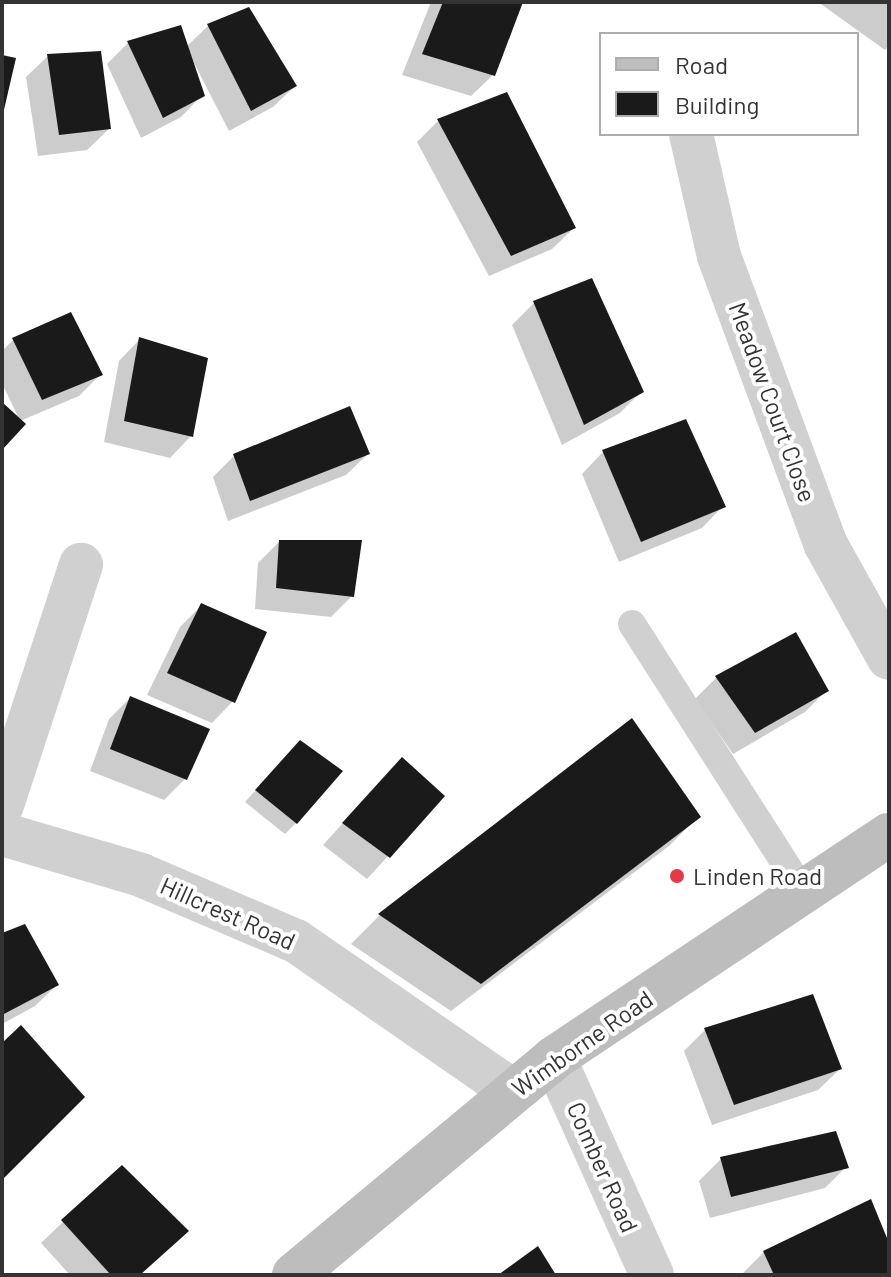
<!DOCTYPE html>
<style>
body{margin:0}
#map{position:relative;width:891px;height:1277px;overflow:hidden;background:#fff;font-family:Barlow,sans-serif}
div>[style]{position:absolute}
.shadow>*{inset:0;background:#0003}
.building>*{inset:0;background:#1a1a1a}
.lane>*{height:28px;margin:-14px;padding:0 14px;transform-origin:14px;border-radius:14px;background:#d0d0d0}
.street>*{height:44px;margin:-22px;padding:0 22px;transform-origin:22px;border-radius:22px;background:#d0d0d0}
.secondary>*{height:44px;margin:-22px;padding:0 22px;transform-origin:22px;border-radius:22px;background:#bdbdbd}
.dots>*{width:22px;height:22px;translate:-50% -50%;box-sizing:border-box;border:4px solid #fff;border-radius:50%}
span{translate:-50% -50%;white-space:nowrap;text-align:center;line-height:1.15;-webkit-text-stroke:8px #fff;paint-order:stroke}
.street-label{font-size:24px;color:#333}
.poi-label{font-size:24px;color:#333}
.left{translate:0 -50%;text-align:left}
.frame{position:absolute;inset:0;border:4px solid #333;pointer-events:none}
.legend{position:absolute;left:599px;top:32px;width:260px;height:104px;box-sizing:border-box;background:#fff;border:2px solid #adadad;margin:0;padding:10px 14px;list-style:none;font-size:24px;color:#333}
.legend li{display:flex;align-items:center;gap:16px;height:40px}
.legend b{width:40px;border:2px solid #adadad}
</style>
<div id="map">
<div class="shadow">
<i style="clip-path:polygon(431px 2px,521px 2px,493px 75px,471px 96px,402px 75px)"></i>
<i style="clip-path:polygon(818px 2px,889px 2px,889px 46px,885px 50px)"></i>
<i style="clip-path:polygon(248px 9px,295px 86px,273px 107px,229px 131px,193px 61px,202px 95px,181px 117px,141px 138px,107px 64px,128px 43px,186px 47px,208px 26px)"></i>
<i style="clip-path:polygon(48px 56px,109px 129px,87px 150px,38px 156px,26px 77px)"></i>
<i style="clip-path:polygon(438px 121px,574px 228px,552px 249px,489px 276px,417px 142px)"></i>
<i style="clip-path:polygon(591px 280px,642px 391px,620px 413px,562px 445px,512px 325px,534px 303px)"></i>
<i style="clip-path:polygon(70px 315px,100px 375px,79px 396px,20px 421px,2px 383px,2px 351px,13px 340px)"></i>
<i style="clip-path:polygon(140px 339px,191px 436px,170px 458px,104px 442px,119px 361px)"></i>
<i style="clip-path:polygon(603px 452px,723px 506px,702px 528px,619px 562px,582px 474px)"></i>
<i style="clip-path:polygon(368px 454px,346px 475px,228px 521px,213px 477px,234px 456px)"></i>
<i style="clip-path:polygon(279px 542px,352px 596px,331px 617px,255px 609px,258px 563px)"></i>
<i style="clip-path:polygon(201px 606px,233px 701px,212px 723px,147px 695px,180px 627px)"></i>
<i style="clip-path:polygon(796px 635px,826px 691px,805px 712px,733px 754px,695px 699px,716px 678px)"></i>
<i style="clip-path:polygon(130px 698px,185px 779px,164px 800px,90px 771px,109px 719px)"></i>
<i style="clip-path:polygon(631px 721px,698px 817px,669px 846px,451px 1011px,351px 944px,379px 916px)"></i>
<i style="clip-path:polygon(289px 754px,296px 823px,285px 834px,245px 802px)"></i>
<i style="clip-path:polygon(381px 781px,443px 796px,367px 879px,323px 845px)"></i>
<i style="clip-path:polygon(2px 936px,57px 985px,35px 1006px,2px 1024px)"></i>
<i style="clip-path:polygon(705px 1030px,840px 1069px,818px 1090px,712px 1125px,684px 1051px)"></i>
<i style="clip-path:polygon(721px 1159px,846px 1167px,825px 1188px,710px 1218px,699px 1181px)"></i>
<i style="clip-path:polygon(63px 1222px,140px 1275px,70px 1275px,41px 1243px)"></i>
<i style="clip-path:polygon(889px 1248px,889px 1275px,741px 1275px,764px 1252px)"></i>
</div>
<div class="building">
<i style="clip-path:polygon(443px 2px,523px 2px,495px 76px,422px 54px)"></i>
<i style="clip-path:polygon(249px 7px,297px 86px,251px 111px,207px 24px)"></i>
<i style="clip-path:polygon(181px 25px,205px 96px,163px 118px,127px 41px)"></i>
<i style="clip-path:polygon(101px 51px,111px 129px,59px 135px,47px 54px)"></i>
<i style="clip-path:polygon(2px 55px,16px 58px,3px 114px,2px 113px)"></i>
<i style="clip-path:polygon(507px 92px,576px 228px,511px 256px,437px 119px)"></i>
<i style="clip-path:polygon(592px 278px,644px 392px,584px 425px,533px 301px)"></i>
<i style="clip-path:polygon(71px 312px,103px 375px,42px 400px,12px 338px)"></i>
<i style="clip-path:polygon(139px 337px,208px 358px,193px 437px,124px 421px)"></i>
<i style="clip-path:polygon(2px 402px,26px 424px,2px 450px)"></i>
<i style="clip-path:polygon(350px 406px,370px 454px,250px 501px,233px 454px)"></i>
<i style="clip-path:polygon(686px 419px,726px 507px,641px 542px,602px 450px)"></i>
<i style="clip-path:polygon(279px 540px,362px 540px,354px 597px,276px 588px)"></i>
<i style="clip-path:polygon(201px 603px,267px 632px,235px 703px,167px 673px)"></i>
<i style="clip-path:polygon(796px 632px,829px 691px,755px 733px,715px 676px)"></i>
<i style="clip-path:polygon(130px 696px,210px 729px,187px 780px,110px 749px)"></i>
<i style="clip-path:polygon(632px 718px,701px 817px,481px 984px,378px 914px)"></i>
<i style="clip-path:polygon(300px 740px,343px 771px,297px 824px,255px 790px)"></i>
<i style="clip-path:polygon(402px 757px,445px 796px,390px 858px,342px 823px)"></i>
<i style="clip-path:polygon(25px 924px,59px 985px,2px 1015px,2px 933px)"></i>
<i style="clip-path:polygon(813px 994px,842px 1069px,734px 1105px,704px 1028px)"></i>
<i style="clip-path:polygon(21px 1025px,85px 1097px,2px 1180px,2px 1043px)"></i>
<i style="clip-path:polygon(836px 1131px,849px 1168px,731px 1197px,720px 1157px)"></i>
<i style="clip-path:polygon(122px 1165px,189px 1231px,140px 1275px,111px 1275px,61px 1220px)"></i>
<i style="clip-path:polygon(871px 1199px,889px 1243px,889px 1275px,774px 1275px,763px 1251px)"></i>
<i style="clip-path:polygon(538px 1246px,556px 1275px,498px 1275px)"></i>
</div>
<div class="lane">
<i style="left:632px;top:624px;width:317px;rotate:57.4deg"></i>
</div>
<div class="street">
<i style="left:691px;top:134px;width:125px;rotate:77.1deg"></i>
<i style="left:719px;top:256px;width:308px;rotate:69.7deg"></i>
<i style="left:826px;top:545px;width:129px;rotate:60.9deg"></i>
<i style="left:2px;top:805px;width:253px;rotate:-71.8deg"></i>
<i style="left:2px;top:834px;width:145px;rotate:16.4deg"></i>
<i style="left:141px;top:875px;width:168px;rotate:23.1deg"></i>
<i style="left:296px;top:941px;width:264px;rotate:34.7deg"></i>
<i style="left:554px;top:1058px;width:238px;rotate:65.7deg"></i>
</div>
<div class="secondary">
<i style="left:294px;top:1275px;width:339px;rotate:-39.8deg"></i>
<i style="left:554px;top:1058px;width:402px;rotate:-33.7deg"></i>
</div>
<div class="dots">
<i style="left:677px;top:876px;background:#e63946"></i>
</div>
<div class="street-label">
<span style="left:773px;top:402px;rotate:70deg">Meadow Court Close</span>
<span style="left:228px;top:913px;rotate:24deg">Hillcrest Road</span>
<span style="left:582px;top:1043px;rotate:-35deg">Wimborne Road</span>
<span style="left:603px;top:1167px;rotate:66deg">Comber Road</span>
</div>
<div class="poi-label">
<span class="left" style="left:693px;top:876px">Linden Road</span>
</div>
<div class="frame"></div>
<ul class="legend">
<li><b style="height:10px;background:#bdbdbd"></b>Road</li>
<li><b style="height:22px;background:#1a1a1a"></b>Building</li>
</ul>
</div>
